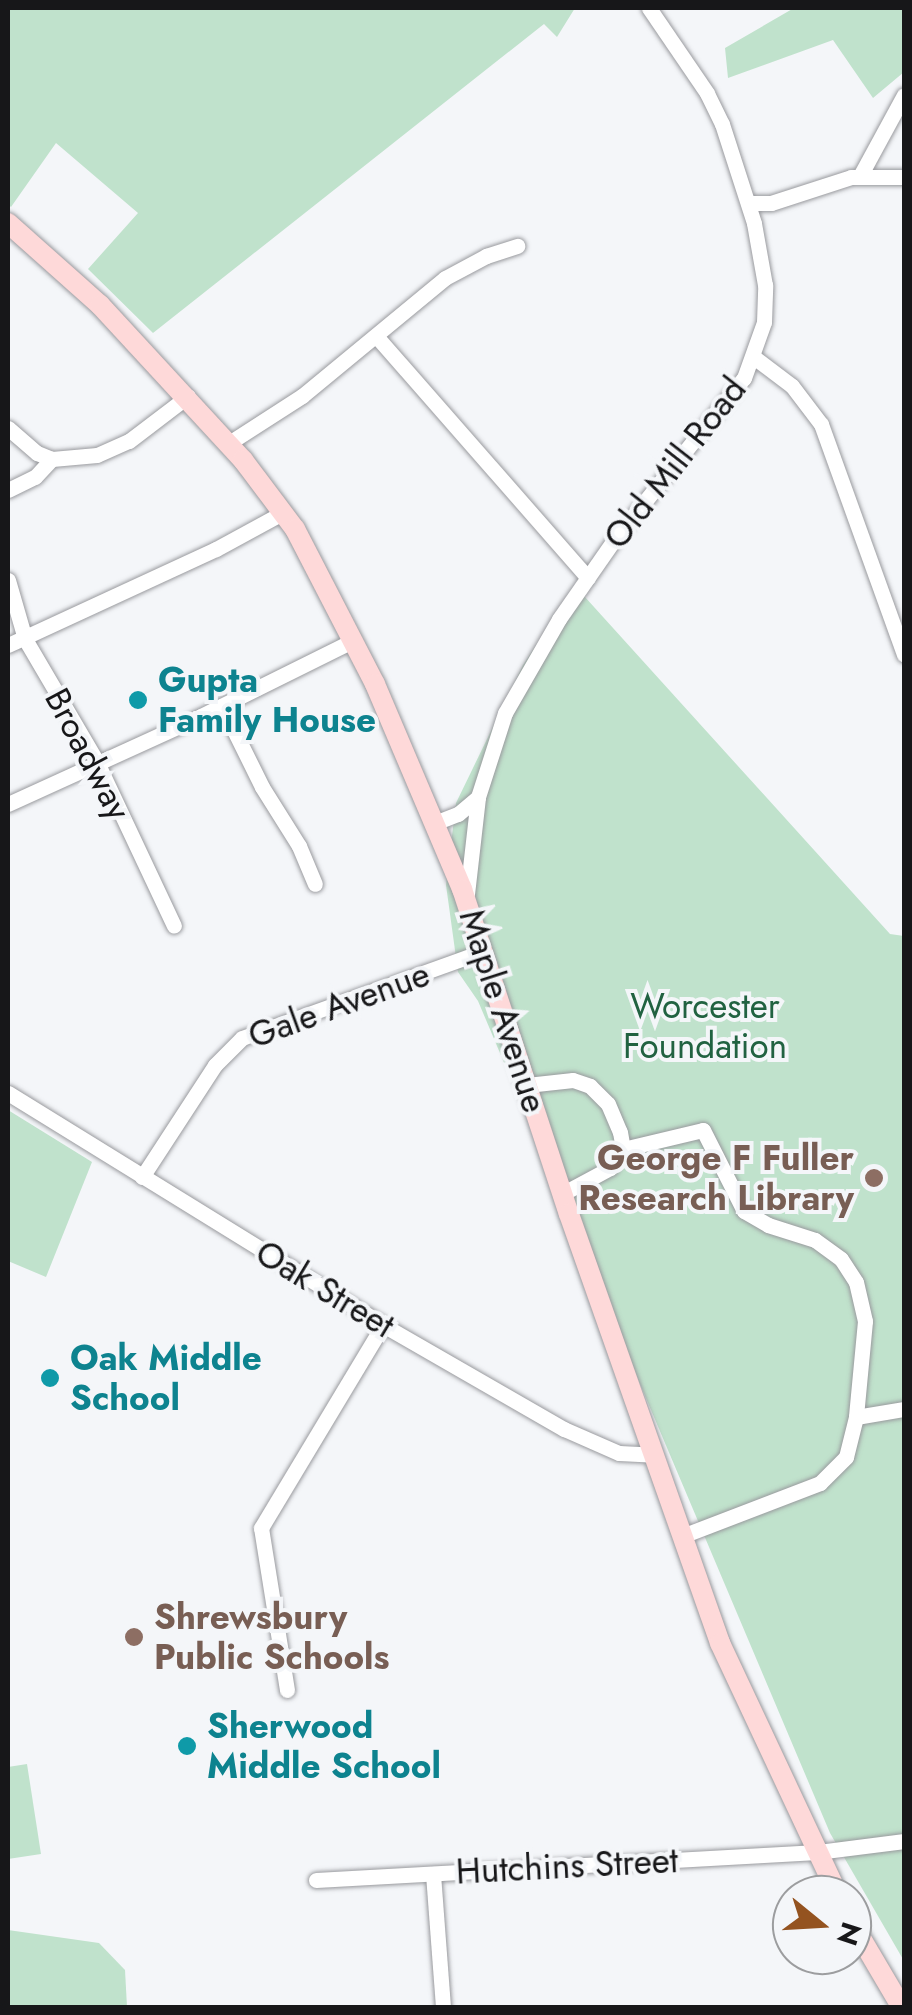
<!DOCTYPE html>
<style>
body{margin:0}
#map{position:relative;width:912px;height:2015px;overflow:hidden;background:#f4f6f9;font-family:Jost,sans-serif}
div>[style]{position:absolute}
.green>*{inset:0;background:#c0e2cc}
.roads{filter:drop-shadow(0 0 2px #999a9e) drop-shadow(0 0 2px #999a9e)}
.minor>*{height:15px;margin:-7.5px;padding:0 7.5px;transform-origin:7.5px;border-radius:7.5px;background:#fff}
.major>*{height:20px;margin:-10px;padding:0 10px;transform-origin:10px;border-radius:10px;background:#fed9d9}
.dots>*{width:28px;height:28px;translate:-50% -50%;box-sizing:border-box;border:5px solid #f4f6f9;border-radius:50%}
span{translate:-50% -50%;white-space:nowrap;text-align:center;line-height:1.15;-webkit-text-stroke:8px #f4f6f9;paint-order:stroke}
.street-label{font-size:35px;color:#171719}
.culture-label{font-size:35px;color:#0d838f;font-weight:700}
.left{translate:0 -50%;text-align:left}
.park-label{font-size:35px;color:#216241}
.education-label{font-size:35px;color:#785e54;font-weight:700}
.right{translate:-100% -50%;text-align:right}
.frame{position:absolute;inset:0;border:10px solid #171719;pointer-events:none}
.north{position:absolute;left:772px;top:1875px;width:100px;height:100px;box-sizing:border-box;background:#f4f6f9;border:2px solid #9c9d9f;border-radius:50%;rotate:108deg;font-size:28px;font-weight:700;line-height:40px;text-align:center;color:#171719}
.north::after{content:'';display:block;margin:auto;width:35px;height:45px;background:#945320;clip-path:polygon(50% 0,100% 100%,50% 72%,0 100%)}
</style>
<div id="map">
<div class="green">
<i style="clip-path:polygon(8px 8px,575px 8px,557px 37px,544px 24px,153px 333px,88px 269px,138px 213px,56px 143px,11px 207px,8px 204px)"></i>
<i style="clip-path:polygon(794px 8px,904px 8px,904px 72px,873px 98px,833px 40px,728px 78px,725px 48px)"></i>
<i style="clip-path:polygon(575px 586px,890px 934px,904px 936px,904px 1961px,830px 1833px,478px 1001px,458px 972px,446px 885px,456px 803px,523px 665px)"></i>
<i style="clip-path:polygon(8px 1110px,92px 1162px,46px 1277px,8px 1261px)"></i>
<i style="clip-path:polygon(27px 1764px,41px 1854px,8px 1859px,8px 1767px)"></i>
<i style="clip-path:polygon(8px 1930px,99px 1943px,125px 1970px,127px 2007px,8px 2007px)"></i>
</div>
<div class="roads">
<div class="minor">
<i style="left:860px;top:176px;width:92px;rotate:-61.5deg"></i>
<i style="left:749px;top:203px;width:22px"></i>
<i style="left:771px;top:203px;width:84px;rotate:-18deg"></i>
<i style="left:851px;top:177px;width:53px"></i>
<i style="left:377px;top:337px;width:320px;rotate:48.8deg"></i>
<i style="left:755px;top:358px;width:46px;rotate:37.1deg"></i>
<i style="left:792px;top:386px;width:48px;rotate:52.7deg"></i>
<i style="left:821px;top:424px;width:245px;rotate:70.2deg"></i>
<i style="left:8px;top:428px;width:38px;rotate:41deg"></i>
<i style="left:37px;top:453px;width:16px;rotate:22deg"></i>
<i style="left:229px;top:443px;width:87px;rotate:-32.8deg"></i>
<i style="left:302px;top:396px;width:185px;rotate:-39.5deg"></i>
<i style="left:445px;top:278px;width:47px;rotate:-28.2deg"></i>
<i style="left:486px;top:256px;width:33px;rotate:-18deg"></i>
<i style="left:8px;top:490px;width:30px;rotate:-26deg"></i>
<i style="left:35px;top:477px;width:25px;rotate:-47deg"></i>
<i style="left:52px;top:459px;width:45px;rotate:-5.1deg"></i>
<i style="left:97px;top:455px;width:35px;rotate:-24deg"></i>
<i style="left:129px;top:441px;width:74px;rotate:-37.3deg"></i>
<i style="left:8px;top:580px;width:61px;rotate:73.9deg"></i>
<i style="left:25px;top:639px;width:140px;rotate:59.6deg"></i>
<i style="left:96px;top:760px;width:183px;rotate:64.8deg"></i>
<i style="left:8px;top:645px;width:229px;rotate:-24.8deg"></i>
<i style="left:216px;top:549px;width:77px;rotate:-28.6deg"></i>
<i style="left:222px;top:706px;width:90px;rotate:63.7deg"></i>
<i style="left:262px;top:787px;width:70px;rotate:57.9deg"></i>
<i style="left:299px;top:846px;width:41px;rotate:67.2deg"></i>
<i style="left:8px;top:804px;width:212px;rotate:-24.5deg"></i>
<i style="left:201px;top:716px;width:171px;rotate:-26.4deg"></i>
<i style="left:437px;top:822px;width:22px;rotate:-21deg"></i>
<i style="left:458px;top:814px;width:26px;rotate:-40deg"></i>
<i style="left:467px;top:894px;width:98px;rotate:-83.5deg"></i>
<i style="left:478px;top:797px;width:88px;rotate:-72.2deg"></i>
<i style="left:505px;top:713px;width:108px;rotate:-60.1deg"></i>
<i style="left:559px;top:619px;width:96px;rotate:-55.2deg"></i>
<i style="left:614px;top:540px;width:208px;rotate:-51.3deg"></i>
<i style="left:744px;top:378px;width:59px;rotate:-70.3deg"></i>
<i style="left:764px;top:322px;width:37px;rotate:-88deg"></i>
<i style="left:765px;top:285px;width:63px;rotate:-100.1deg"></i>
<i style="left:754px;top:223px;width:104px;rotate:-107.9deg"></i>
<i style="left:722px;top:124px;width:34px;rotate:-116deg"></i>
<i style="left:707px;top:93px;width:103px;rotate:-124.3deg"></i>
<i style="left:527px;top:1085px;width:46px;rotate:-6.2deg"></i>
<i style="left:573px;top:1080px;width:18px;rotate:19deg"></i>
<i style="left:590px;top:1086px;width:25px;rotate:45deg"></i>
<i style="left:608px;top:1104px;width:30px;rotate:67deg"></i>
<i style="left:620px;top:1132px;width:17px;rotate:80deg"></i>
<i style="left:623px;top:1149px;width:23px;rotate:124deg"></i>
<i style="left:610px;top:1168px;width:55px;rotate:151.6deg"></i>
<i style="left:8px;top:1093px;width:441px;rotate:31.7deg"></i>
<i style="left:383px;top:1325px;width:209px;rotate:29.9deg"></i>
<i style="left:564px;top:1429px;width:60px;rotate:23.6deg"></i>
<i style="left:619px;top:1453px;width:35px;rotate:3deg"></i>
<i style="left:623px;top:1149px;width:82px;rotate:-13.4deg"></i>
<i style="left:703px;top:1130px;width:91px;rotate:63.2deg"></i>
<i style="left:744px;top:1211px;width:28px;rotate:30deg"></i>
<i style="left:768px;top:1225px;width:49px;rotate:17.7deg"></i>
<i style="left:815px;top:1240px;width:32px;rotate:36deg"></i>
<i style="left:841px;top:1259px;width:27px;rotate:57deg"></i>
<i style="left:856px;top:1282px;width:40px;rotate:77deg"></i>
<i style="left:865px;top:1321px;width:96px;rotate:95.4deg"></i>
<i style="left:142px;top:1177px;width:134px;rotate:-56.9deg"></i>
<i style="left:215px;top:1065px;width:38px;rotate:-45deg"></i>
<i style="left:242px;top:1038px;width:256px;rotate:-19.8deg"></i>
<i style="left:682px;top:1536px;width:148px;rotate:-21deg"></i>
<i style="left:820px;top:1483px;width:37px;rotate:-45deg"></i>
<i style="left:846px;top:1457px;width:41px;rotate:-76deg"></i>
<i style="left:856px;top:1417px;width:49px;rotate:-9.5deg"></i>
<i style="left:287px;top:1690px;width:164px;rotate:-99.1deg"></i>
<i style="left:261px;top:1528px;width:237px;rotate:-59deg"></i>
<i style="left:433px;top:1874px;width:134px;rotate:85.7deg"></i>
<i style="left:316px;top:1880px;width:502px;rotate:-3.2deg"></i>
<i style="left:817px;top:1852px;width:88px;rotate:-7.2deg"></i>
</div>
<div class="major">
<i style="left:8px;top:223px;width:123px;rotate:41.7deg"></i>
<i style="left:100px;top:305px;width:211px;rotate:47.3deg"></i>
<i style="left:243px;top:460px;width:86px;rotate:53deg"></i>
<i style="left:295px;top:529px;width:174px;rotate:62.7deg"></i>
<i style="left:375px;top:684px;width:223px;rotate:67deg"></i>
<i style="left:462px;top:889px;width:342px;rotate:71.8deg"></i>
<i style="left:569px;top:1214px;width:455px;rotate:70.6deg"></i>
<i style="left:720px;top:1643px;width:278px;rotate:64.9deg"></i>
<i style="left:852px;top:1923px;width:99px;rotate:59.5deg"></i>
</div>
</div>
<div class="dots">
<i style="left:138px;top:700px;background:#0f9aa8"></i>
<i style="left:874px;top:1178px;background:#8d6e63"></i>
<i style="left:50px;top:1378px;background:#0f9aa8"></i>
<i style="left:134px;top:1637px;background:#8d6e63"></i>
<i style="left:187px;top:1746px;background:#0f9aa8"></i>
</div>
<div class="street-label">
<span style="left:675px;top:463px;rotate:-52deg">Old Mill Road</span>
<span style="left:88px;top:754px;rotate:62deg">Broadway</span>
<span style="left:339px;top:1005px;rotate:-20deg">Gale Avenue</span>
<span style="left:503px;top:1011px;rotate:72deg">Maple Avenue</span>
<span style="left:325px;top:1289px;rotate:31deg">Oak Street</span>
<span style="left:567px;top:1866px;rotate:-3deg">Hutchins Street</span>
</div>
<div class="culture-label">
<span class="left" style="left:158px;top:700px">Gupta<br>Family House</span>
<span class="left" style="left:70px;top:1378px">Oak Middle<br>School</span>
<span class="left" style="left:207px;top:1746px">Sherwood<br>Middle School</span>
</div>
<div class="park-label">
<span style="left:705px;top:1026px">Worcester<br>Foundation</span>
</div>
<div class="education-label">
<span class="right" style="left:854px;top:1178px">George F Fuller<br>Research Library</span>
<span class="left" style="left:154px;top:1637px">Shrewsbury<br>Public Schools</span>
</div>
<div class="frame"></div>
<div class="north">N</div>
</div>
